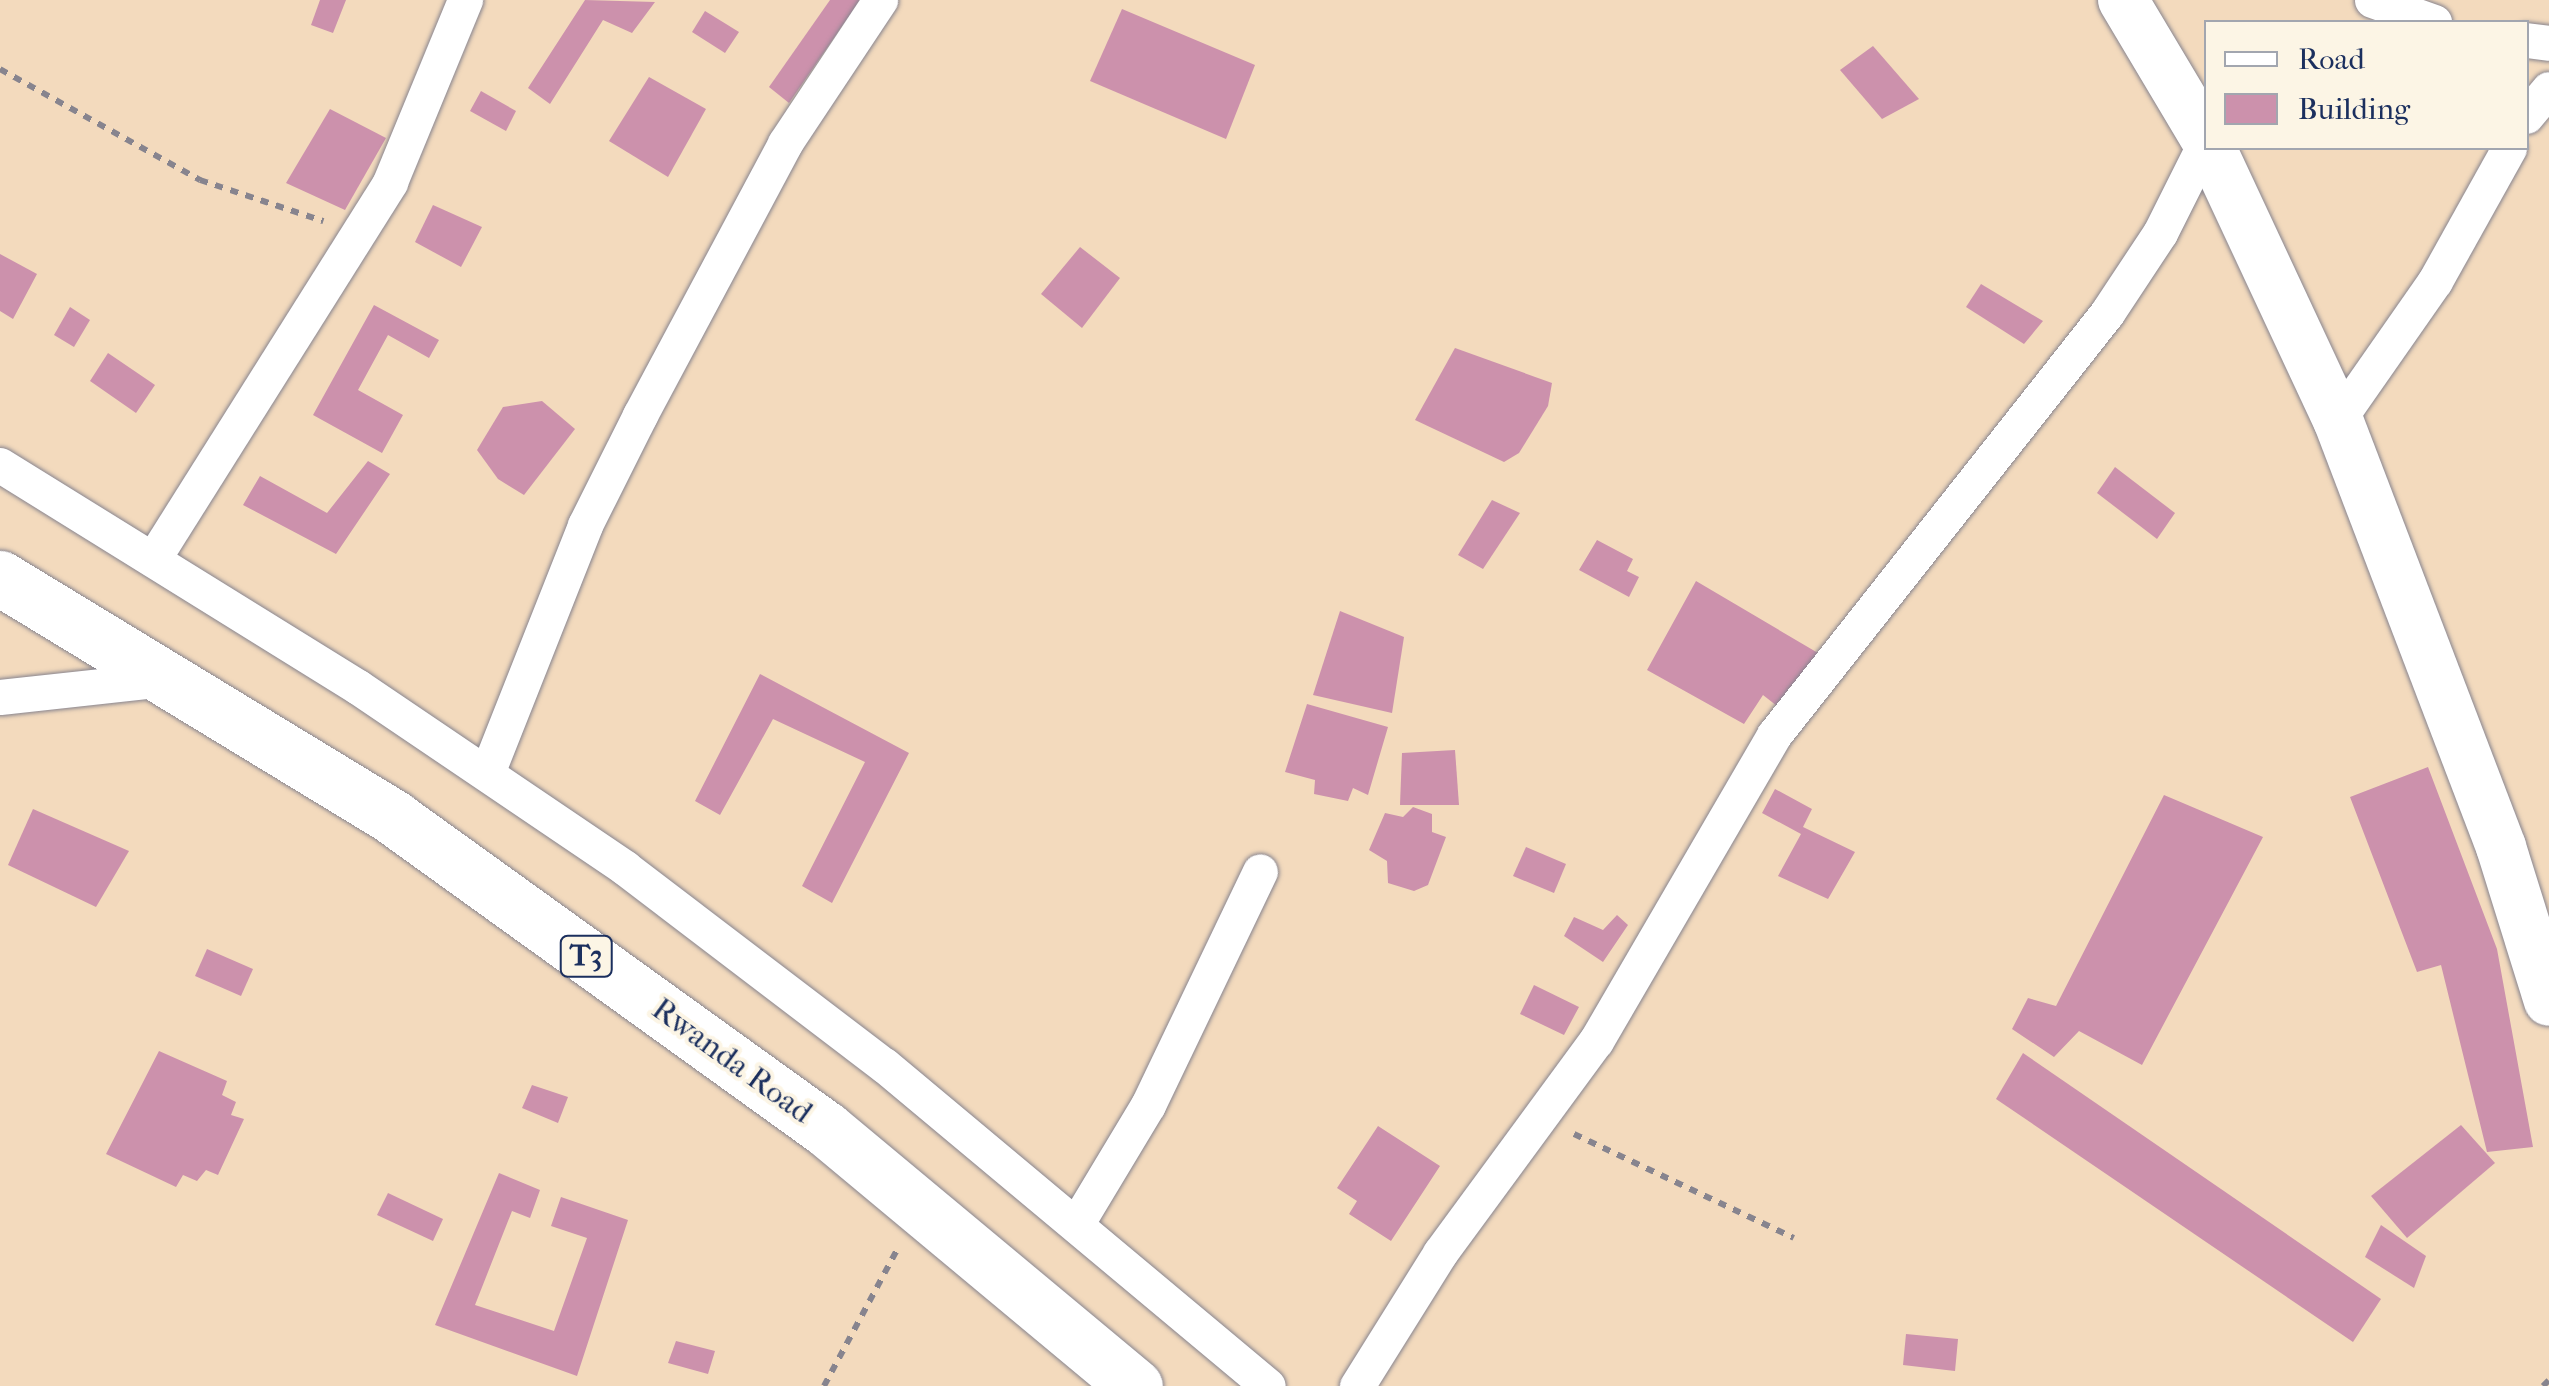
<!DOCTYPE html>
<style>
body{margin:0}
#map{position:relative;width:2549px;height:1386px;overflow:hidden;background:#f3dabd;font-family:"IM FELL French Canon",serif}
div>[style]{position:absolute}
.building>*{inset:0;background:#cc91ac}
.path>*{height:6px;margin-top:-3px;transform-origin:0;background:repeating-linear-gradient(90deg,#87848e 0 8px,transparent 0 16px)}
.roads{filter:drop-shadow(0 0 2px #87848e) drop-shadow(0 0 2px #87848e)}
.street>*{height:35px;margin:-17.5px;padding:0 17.5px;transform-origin:17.5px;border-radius:17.5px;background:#fff}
.secondary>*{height:50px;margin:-25px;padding:0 25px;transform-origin:25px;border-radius:25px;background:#fff}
.highway>*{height:55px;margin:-27.5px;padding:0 27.5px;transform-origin:27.5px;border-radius:27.5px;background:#fff}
span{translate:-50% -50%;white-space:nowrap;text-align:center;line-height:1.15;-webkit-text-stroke:8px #fcf5e5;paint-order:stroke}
.shield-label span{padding:2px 8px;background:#fcf5e5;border:2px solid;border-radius:8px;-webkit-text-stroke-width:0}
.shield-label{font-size:30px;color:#1b2f5e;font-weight:700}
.street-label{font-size:32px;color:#1b2f5e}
.legend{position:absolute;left:2204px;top:20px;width:325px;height:130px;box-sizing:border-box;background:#fcf5e5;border:2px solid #a2a6af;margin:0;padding:12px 18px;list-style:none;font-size:30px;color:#1b2f5e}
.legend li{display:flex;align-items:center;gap:20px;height:50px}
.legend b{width:50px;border:2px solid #a2a6af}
</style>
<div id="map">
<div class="building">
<i style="clip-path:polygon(320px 0,346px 0,333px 33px,311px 25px)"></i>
<i style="clip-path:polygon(585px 0,655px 2px,632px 33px,603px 20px,550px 104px,528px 88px)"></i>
<i style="clip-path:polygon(830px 0,860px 0,789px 103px,769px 87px)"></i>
<i style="clip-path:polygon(1122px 9px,1255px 65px,1226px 139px,1090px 81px)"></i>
<i style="clip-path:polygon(705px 11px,739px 32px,725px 53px,692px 32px)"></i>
<i style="clip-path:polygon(1873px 46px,1919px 99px,1882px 119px,1840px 70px)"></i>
<i style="clip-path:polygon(649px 77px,706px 109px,668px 177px,609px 141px)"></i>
<i style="clip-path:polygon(481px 91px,516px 111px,506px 131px,470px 111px)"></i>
<i style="clip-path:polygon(330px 109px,386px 138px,345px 210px,286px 183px)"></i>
<i style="clip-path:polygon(433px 205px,482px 227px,461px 267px,415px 242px)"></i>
<i style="clip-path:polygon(1080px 247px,1120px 278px,1082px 328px,1041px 294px)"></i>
<i style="clip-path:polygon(0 254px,37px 274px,13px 319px,0 311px)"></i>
<i style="clip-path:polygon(1981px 284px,2043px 321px,2024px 344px,1966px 307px)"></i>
<i style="clip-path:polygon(374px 305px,439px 340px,429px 358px,388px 335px,358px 390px,403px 415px,382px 453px,313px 415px)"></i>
<i style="clip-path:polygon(70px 307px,90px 320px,74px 347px,54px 335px)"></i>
<i style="clip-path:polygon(1455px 348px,1552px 383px,1548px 406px,1519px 453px,1504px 462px,1415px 420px)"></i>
<i style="clip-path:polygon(108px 353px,155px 385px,136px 413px,90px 381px)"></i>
<i style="clip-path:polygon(542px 401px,575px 429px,524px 495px,498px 479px,477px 450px,503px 407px)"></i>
<i style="clip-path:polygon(368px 461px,390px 474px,336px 554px,243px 505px,260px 476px,327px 513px)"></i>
<i style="clip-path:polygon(2115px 467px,2175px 513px,2157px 539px,2097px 493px)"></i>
<i style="clip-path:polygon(1492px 500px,1520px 513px,1483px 569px,1458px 555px)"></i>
<i style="clip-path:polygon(1597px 540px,1633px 559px,1627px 571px,1639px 577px,1629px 597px,1579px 570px)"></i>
<i style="clip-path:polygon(1696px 581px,1818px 653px,1777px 706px,1763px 695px,1744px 724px,1647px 670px)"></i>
<i style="clip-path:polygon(1340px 611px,1404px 637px,1392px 713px,1313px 695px)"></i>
<i style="clip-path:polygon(760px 674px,909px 753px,832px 903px,802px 886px,865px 762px,773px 719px,720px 815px,695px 801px)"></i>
<i style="clip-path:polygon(1307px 704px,1388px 727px,1368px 795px,1353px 788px,1348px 801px,1314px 794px,1315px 780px,1285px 772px)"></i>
<i style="clip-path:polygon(1455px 750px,1459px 805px,1400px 805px,1402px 753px)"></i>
<i style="clip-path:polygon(2428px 767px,2497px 949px,2533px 1147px,2487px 1152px,2441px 965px,2417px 972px,2350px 797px)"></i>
<i style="clip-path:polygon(1775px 789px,1812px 809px,1803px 827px,1855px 852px,1828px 899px,1778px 876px,1801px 834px,1762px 813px)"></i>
<i style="clip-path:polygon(2164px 795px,2263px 837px,2142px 1065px,2079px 1031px,2054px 1057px,2012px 1029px,2028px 998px,2056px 1006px)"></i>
<i style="clip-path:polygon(1413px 807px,1432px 814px,1432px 832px,1446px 837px,1428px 885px,1414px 891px,1388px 883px,1387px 861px,1369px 850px,1385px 813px,1403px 817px)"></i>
<i style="clip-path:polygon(33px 809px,129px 851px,96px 907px,8px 865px)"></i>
<i style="clip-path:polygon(1526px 847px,1566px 864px,1554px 893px,1513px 876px)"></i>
<i style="clip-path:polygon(1617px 915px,1628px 925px,1603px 962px,1564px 936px,1574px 917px,1603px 930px)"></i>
<i style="clip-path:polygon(207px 949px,253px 969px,241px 996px,195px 976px)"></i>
<i style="clip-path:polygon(1534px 985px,1579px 1007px,1564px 1035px,1520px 1014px)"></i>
<i style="clip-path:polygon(159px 1051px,227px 1081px,222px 1095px,236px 1102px,231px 1115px,244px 1119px,218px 1175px,206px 1170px,197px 1181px,183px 1175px,176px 1187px,106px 1154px)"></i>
<i style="clip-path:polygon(2023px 1053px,2381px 1299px,2353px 1342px,1996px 1099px)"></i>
<i style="clip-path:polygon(532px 1085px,568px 1097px,558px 1123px,522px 1108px)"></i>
<i style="clip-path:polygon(2461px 1125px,2495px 1163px,2407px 1238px,2371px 1196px)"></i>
<i style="clip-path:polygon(1378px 1126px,1440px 1166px,1391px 1241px,1349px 1214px,1357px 1201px,1337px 1188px)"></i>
<i style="clip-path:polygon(499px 1173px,540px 1190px,530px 1218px,512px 1211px,475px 1305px,554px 1331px,587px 1238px,551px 1226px,561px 1197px,628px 1220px,577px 1376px,435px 1325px)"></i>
<i style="clip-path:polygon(388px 1193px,443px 1219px,433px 1241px,377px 1215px)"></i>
<i style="clip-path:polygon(2381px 1225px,2426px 1256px,2414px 1288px,2365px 1257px)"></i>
<i style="clip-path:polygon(1906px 1334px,1958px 1339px,1955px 1371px,1903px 1365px)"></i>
<i style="clip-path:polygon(676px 1341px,715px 1351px,708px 1374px,668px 1363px)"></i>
</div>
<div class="path">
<i style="left:0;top:69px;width:229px;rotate:29deg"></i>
<i style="left:200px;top:180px;width:130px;rotate:18.4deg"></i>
<i style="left:1574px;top:1134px;width:243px;rotate:25.3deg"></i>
<i style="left:824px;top:1386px;width:159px;rotate:-61.8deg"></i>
<i style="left:2543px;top:1386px;width:8px;rotate:-45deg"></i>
</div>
<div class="roads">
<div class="street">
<i style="left:2372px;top:0;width:66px;rotate:19.5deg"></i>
<i style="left:2526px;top:40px;width:23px;rotate:7deg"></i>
<i style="left:2526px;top:116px;width:35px;rotate:-50deg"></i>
<i style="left:2338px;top:420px;width:169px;rotate:-55.1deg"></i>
<i style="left:2435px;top:281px;width:152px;rotate:-60.9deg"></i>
<i style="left:0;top:465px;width:421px;rotate:31.8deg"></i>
<i style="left:358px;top:687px;width:323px;rotate:34.1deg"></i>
<i style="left:625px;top:868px;width:325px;rotate:37.3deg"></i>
<i style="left:884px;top:1065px;width:500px;rotate:39.89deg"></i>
<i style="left:153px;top:559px;width:445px;rotate:-57.8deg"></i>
<i style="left:390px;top:182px;width:197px;rotate:-67.6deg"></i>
<i style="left:0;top:697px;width:167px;rotate:-6.2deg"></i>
<i style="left:487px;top:773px;width:267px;rotate:-68.4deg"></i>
<i style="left:585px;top:525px;width:123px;rotate:-63.4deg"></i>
<i style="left:640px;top:415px;width:308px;rotate:-61.9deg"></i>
<i style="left:785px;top:143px;width:172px;rotate:-56.4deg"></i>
<i style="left:1077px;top:1223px;width:138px;rotate:-59deg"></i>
<i style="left:1148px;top:1105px;width:259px;rotate:-64.4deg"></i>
<i style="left:1357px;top:1386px;width:157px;rotate:-58deg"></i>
<i style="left:1440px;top:1253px;width:263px;rotate:-53.7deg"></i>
<i style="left:1596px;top:1041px;width:354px;rotate:-59.8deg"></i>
<i style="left:1774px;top:735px;width:538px;rotate:-51.72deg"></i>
<i style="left:2107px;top:313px;width:96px;rotate:-56.5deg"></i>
<i style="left:2160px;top:233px;width:103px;rotate:-63.4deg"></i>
</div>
<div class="secondary">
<i style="left:2123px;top:0;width:162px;rotate:59.2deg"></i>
<i style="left:2211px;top:148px;width:300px;rotate:65deg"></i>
<i style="left:2338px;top:420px;width:457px;rotate:69.1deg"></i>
<i style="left:2501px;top:847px;width:161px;rotate:72.7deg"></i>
</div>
<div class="highway">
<i style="left:0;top:578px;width:461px;rotate:31.3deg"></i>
<i style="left:394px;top:818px;width:532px;rotate:35.75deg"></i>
<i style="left:826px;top:1129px;width:402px;rotate:39.8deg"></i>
</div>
</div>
<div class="shield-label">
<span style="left:586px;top:956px">T3</span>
</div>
<div class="street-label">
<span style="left:732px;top:1061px;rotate:36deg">Rwanda Road</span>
</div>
<ul class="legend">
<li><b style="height:12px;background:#fff"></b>Road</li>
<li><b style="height:28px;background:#cc91ac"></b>Building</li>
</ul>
</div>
